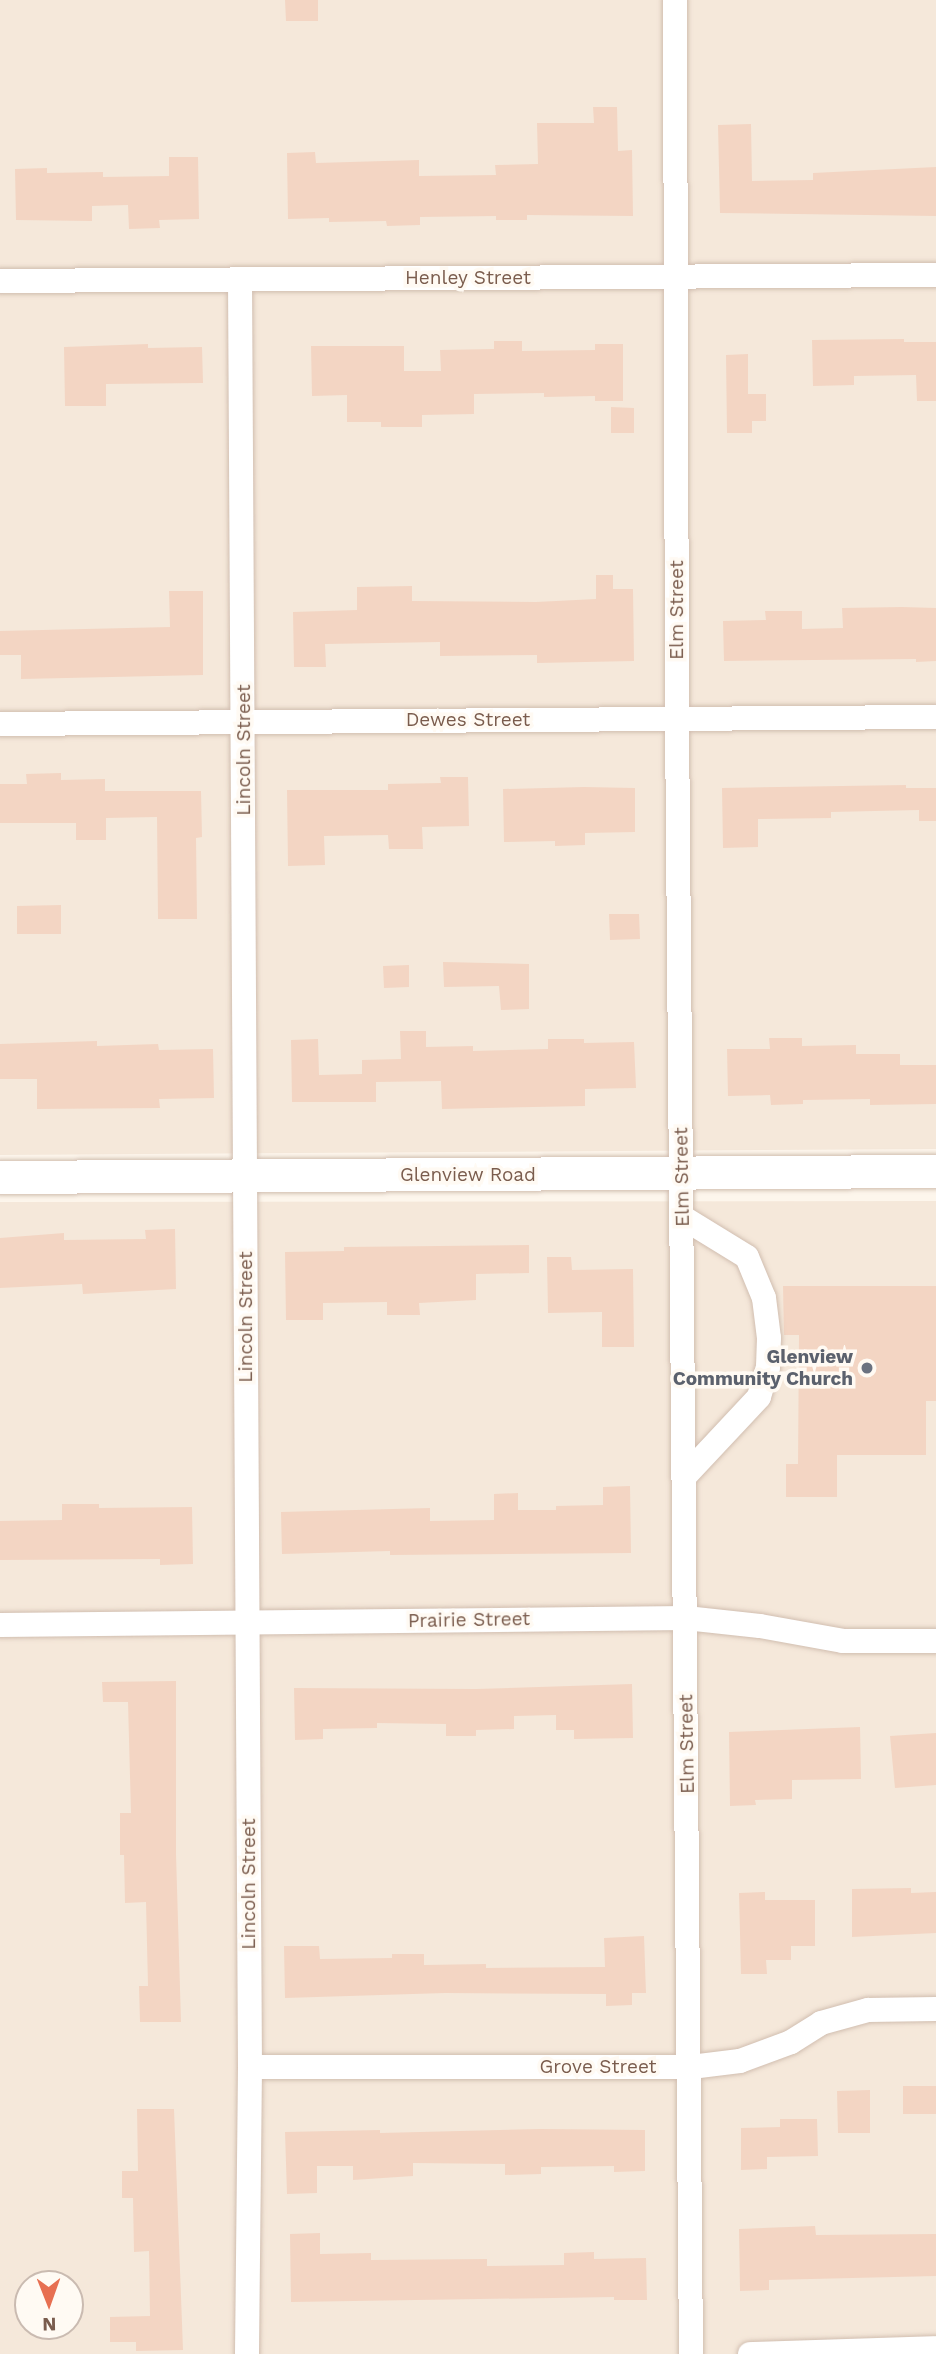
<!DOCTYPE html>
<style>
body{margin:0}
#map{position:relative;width:936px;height:2354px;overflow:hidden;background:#fdf6ec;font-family:"Work Sans",sans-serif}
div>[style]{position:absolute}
.residential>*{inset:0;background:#f5e8da}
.building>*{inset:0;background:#f3d5c3}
.roads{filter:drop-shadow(0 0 2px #d1beb0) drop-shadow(0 0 2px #d1beb0)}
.street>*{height:24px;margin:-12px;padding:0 12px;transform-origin:12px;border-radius:12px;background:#fff}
.secondary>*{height:33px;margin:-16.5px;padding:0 16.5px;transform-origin:16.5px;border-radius:16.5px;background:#fff}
.dots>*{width:19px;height:19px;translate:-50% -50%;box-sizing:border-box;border:4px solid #fffaf3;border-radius:50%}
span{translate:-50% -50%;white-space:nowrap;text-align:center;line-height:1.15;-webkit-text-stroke:7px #fffaf3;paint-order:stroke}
.street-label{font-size:19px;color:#7a5c4d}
.worship-label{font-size:19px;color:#5b616d;font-weight:700}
.right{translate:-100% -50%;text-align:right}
.north{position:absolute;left:14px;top:2270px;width:70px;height:70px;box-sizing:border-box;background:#fffaf3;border:2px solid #cabbb1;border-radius:50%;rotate:179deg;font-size:19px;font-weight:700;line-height:28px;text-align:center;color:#7a5c4d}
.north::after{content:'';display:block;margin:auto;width:24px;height:32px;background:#e76f51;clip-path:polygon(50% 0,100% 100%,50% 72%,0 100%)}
</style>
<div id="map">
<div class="residential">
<i style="clip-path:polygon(0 0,936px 0,936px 1149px,0 1155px)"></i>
<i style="clip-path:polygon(evenodd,936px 1201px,936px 2354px,0 2354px,0 1202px,936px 1201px,28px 2284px,70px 2284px,70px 2326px,28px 2326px,28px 2284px)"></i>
</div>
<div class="building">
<i style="clip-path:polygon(285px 0,318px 0,318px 21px,286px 21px)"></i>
<i style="clip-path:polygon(593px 107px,617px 107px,618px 151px,632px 150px,633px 216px,527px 215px,527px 220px,496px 220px,496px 216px,420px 217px,420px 225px,387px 226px,386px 221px,329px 222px,329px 218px,288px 219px,287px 153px,315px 152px,316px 163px,419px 160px,419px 176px,496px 175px,495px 165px,538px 164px,537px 123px,594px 123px)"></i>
<i style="clip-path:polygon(751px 124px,752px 181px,813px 180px,813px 173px,936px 167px,936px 216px,720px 213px,718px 125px)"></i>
<i style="clip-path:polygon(169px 157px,198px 157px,199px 219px,159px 220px,160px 228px,129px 229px,128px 205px,92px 206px,92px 221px,16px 220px,15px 169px,47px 168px,47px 173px,103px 172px,103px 177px,169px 176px)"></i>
<i style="clip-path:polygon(904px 339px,904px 342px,936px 342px,936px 401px,917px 401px,916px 375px,854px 376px,854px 385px,813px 386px,812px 340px)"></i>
<i style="clip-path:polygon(494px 341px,522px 341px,522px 351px,595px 350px,595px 344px,623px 344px,623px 401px,595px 401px,595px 396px,544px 397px,544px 393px,474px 394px,474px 414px,422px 415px,422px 427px,381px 427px,381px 422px,347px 422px,347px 395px,312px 396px,311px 346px,404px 346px,404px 371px,441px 371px,440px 350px,494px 349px)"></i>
<i style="clip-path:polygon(148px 344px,148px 348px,202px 347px,203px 383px,106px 384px,106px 406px,65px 406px,64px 347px)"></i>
<i style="clip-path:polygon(748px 354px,748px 394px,766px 394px,766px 421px,752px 421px,752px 433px,727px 433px,726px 355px)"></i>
<i style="clip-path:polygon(611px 407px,634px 408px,634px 433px,611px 433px)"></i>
<i style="clip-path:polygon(596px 575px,613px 575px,613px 589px,633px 589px,634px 661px,537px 663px,537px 655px,440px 656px,440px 642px,325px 644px,326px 667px,294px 667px,293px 612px,357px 610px,357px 587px,412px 586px,412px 601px,536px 602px,596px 599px)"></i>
<i style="clip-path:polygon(169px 591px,203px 591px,203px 675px,21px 679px,21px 655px,0 655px,0 631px,170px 627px)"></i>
<i style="clip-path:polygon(902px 607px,936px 608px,936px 661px,916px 662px,916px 659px,724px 661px,723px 621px,766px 620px,765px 611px,802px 611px,802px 629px,843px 628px,842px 608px)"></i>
<i style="clip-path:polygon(61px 773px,61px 780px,105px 779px,105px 791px,201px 791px,202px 837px,196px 838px,197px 919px,158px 919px,157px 817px,106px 818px,106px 840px,76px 840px,76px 823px,0 823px,0 784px,27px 784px,26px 774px)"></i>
<i style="clip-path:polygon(440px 777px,468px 777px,469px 826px,422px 827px,423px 849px,389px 849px,388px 835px,324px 836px,325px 865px,288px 866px,287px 790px,388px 790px,388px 784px,441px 783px)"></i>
<i style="clip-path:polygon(906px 785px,906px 788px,936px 788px,936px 821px,919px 821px,919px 810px,831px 812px,831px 818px,758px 819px,758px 847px,723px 848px,722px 788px)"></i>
<i style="clip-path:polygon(584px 787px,635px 788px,635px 832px,585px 833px,585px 845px,555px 846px,555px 841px,504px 842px,503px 789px)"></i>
<i style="clip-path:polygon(61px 905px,61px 934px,17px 934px,17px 906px)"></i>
<i style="clip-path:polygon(609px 914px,639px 914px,640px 939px,610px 940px)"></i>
<i style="clip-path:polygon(443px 962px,529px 964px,529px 1009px,501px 1010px,499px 986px,444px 987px)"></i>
<i style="clip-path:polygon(409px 965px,409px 987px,384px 988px,383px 966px)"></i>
<i style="clip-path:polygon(400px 1031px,426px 1031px,426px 1047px,473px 1046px,473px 1051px,548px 1049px,548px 1039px,584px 1039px,584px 1043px,634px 1042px,636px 1088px,585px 1089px,585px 1106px,442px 1109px,441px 1081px,376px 1082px,376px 1102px,292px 1102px,291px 1040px,318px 1039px,319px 1075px,362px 1074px,362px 1060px,401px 1059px)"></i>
<i style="clip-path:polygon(769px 1038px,802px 1038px,802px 1046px,856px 1045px,856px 1054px,900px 1054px,900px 1065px,936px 1065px,936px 1104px,870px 1105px,870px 1099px,803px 1100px,803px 1104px,771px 1105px,770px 1095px,728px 1096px,727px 1049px,770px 1049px)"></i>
<i style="clip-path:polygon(97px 1041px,97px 1046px,158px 1044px,159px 1050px,213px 1049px,214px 1098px,159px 1099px,160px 1108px,37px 1109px,37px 1079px,0 1079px,0 1044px)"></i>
<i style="clip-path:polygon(175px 1229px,176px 1289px,83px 1294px,82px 1284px,0 1288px,0 1238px,64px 1233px,64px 1240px,146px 1239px,145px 1230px)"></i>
<i style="clip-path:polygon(529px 1245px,529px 1273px,476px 1274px,476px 1300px,419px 1303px,420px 1315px,387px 1315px,387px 1302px,323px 1303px,323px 1320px,286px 1320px,285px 1252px,344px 1251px,344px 1247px)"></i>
<i style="clip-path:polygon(547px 1257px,571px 1257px,572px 1270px,633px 1269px,634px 1347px,602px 1347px,602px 1312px,548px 1313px)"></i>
<i style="clip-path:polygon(783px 1286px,936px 1286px,936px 1401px,926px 1401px,926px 1455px,837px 1455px,837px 1497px,786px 1497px,786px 1464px,798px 1464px,799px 1335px,784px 1335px)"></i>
<i style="clip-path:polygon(630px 1486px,631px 1553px,390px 1555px,390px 1551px,282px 1554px,281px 1512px,430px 1508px,430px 1521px,494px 1520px,494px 1494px,518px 1493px,518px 1510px,556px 1510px,556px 1506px,603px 1505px,603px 1487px)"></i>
<i style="clip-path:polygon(62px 1504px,99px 1504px,99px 1508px,192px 1507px,193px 1564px,160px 1565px,160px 1559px,0 1560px,0 1521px,62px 1520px)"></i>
<i style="clip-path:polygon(176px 1681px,176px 1854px,181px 2022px,140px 2022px,139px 1986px,148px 1986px,146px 1902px,125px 1903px,124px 1855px,120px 1855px,120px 1813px,131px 1813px,128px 1702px,103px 1702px,102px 1682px)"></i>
<i style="clip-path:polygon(632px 1684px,633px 1738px,574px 1739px,574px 1730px,556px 1730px,556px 1715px,514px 1716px,514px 1729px,476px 1730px,476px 1736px,446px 1736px,446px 1724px,377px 1723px,377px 1728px,323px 1729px,323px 1739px,295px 1740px,294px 1688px,476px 1689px)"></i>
<i style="clip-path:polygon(860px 1727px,861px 1779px,792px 1780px,792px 1799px,755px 1800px,756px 1805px,730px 1806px,729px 1732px)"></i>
<i style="clip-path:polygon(936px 1733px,936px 1785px,895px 1788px,890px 1736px)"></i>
<i style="clip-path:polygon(911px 1888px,911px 1893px,936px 1892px,936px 1933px,852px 1937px,852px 1889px)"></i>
<i style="clip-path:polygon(765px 1892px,765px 1900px,815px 1900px,815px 1946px,791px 1946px,791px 1960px,766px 1960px,767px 1974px,741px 1974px,739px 1893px)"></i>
<i style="clip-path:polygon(644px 1936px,646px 1993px,632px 1993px,632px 2005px,606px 2006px,606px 1994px,445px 1993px,285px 1998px,284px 1946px,319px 1946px,320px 1959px,392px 1958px,392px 1954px,424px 1954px,424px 1965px,486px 1964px,486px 1968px,605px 1967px,604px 1938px)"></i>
<i style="clip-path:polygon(903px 2086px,936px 2086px,936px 2114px,903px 2114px)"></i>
<i style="clip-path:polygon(870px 2090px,870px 2133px,838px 2133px,837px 2091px)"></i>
<i style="clip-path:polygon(137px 2109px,174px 2109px,183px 2350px,136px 2351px,136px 2342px,110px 2342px,110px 2317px,150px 2316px,149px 2251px,134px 2252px,133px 2198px,122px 2198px,122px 2171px,138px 2171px)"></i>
<i style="clip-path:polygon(780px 2119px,817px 2119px,818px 2156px,767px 2157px,767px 2169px,741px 2170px,741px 2128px,780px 2127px)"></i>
<i style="clip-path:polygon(540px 2129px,645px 2130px,645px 2171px,614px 2172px,614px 2166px,541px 2167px,541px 2174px,505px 2175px,505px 2164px,413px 2163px,413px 2176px,353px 2180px,353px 2166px,317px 2166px,317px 2193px,287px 2194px,285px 2132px,380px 2130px,380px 2133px)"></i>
<i style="clip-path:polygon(815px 2226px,816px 2235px,936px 2234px,936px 2276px,769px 2280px,769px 2290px,740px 2291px,739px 2229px)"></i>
<i style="clip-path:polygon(320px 2233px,320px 2254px,371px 2253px,371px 2260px,487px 2259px,487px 2266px,564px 2265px,564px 2253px,594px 2252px,594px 2259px,646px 2258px,647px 2300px,614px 2300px,614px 2297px,291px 2302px,290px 2234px)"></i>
</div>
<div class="roads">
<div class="street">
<i style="left:675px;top:0;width:719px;rotate:89.84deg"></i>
<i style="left:677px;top:719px;width:1635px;rotate:89.51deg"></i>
<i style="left:240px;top:279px;width:1788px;rotate:89.68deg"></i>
<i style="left:250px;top:2067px;width:287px;rotate:90.6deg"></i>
<i style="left:0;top:281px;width:936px;rotate:-0.37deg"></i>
<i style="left:0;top:724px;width:936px;rotate:-0.43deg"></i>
<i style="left:682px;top:1217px;width:76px;rotate:31.6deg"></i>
<i style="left:747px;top:1257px;width:44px;rotate:67.5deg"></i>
<i style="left:764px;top:1298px;width:40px;rotate:82.9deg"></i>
<i style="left:769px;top:1338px;width:29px;rotate:92deg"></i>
<i style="left:768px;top:1367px;width:31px;rotate:107deg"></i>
<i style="left:759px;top:1397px;width:108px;rotate:133.1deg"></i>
<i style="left:0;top:1625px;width:686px;rotate:-0.58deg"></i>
<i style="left:686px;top:1618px;width:74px;rotate:6.2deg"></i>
<i style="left:760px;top:1626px;width:84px;rotate:10.2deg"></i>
<i style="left:843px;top:1641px;width:93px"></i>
<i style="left:250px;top:2067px;width:441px"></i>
<i style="left:691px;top:2067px;width:49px;rotate:-7deg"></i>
<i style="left:740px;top:2061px;width:54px;rotate:-20.4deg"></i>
<i style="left:791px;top:2042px;width:36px;rotate:-32deg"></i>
<i style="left:821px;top:2023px;width:49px;rotate:-15.5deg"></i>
<i style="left:868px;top:2010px;width:68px;rotate:-0.8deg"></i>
<i style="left:750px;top:2354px;width:186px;rotate:-1.8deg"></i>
</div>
<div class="secondary">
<i style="left:0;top:1177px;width:936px;rotate:-0.37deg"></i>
</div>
</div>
<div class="dots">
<i style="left:867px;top:1368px;background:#6b7280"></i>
</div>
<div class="street-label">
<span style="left:468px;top:278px">Henley Street</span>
<span style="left:677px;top:610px;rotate:-90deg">Elm Street</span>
<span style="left:468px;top:720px">Dewes Street</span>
<span style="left:244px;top:750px;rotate:-90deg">Lincoln Street</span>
<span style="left:468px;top:1175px">Glenview Road</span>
<span style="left:682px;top:1177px;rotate:-91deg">Elm Street</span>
<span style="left:246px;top:1317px;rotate:-90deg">Lincoln Street</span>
<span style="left:469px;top:1620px;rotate:-1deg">Prairie Street</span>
<span style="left:687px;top:1744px;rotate:-91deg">Elm Street</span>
<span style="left:249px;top:1884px;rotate:-90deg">Lincoln Street</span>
<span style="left:598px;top:2067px">Grove Street</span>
</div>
<div class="worship-label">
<span class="right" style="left:853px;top:1368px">Glenview<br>Community Church</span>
</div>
<div class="north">N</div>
</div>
